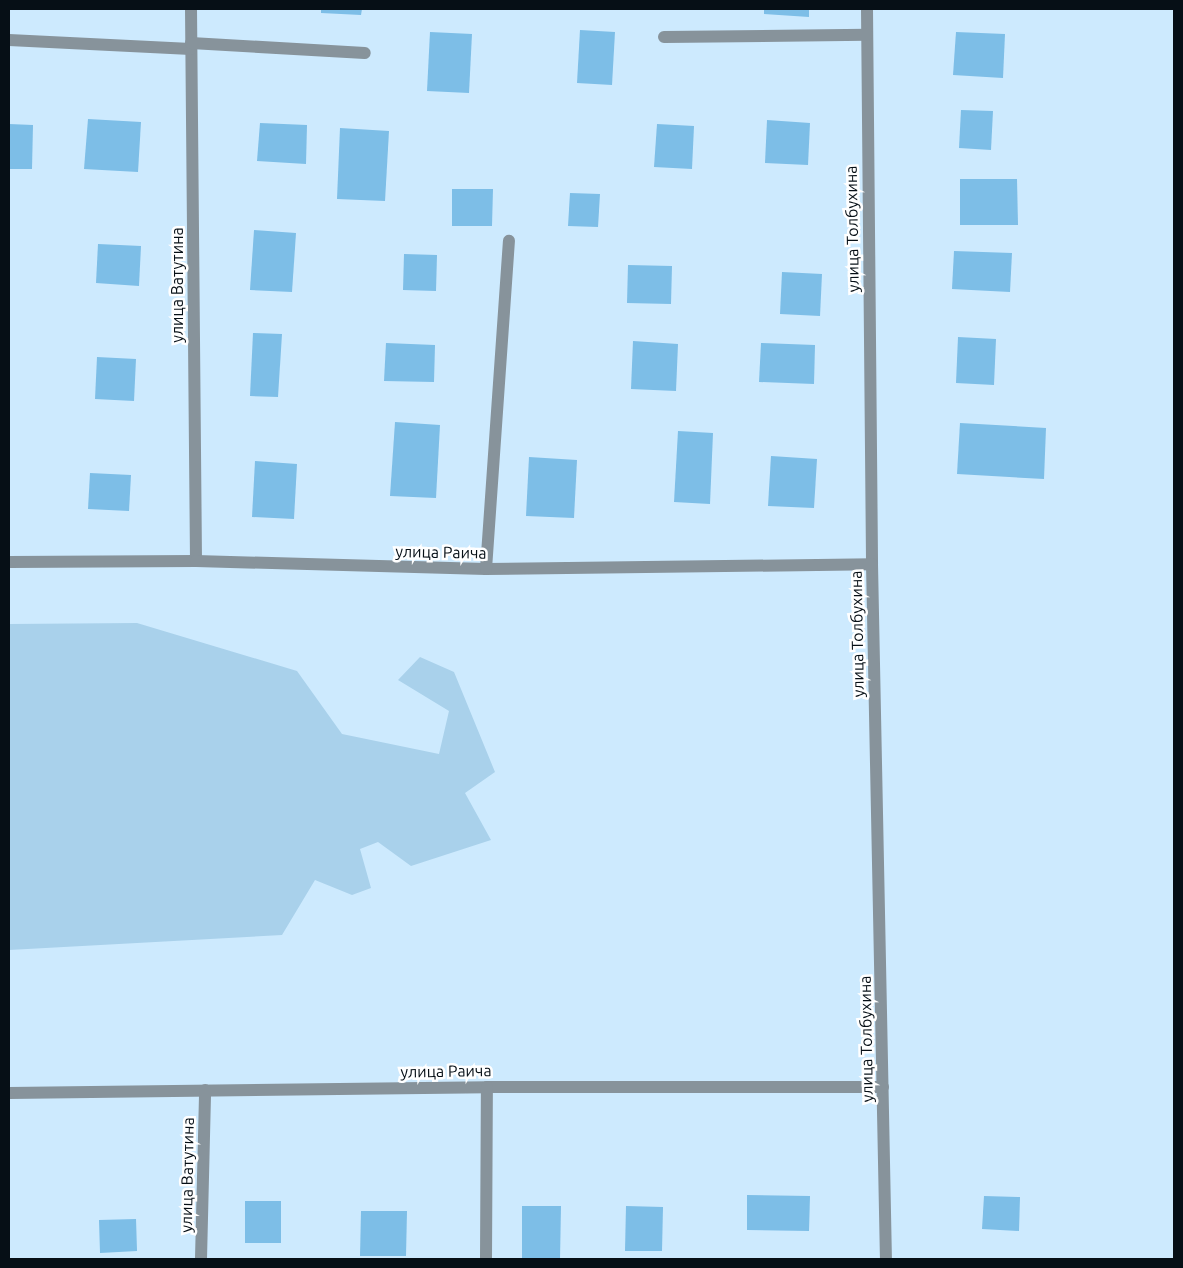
<!DOCTYPE html>
<meta charset="utf-8">
<style>
body{margin:0}
#map{position:relative;width:1183px;height:1268px;overflow:hidden;background:#cdeafe;font-family:Ubuntu,sans-serif}
div>[style]{position:absolute}
.green>*{inset:0;background:#a9d1eb}
.building>*{inset:0;background:#7dbee7}
.minor>*{height:12px;margin:-6px;padding:0 6px;transform-origin:6px;border-radius:6px;background:#87939b}
span{translate:-50% -50%;white-space:nowrap;text-align:center;line-height:1.15;-webkit-text-stroke:5px #fff;paint-order:stroke}
.street-label{font-size:16px;color:#060f16}
.frame{position:absolute;inset:0;border:10px solid #060f16;pointer-events:none}
</style>
<div id="map">
<div class="green">
<i style="clip-path:polygon(137px 623px,297px 671px,342px 734px,439px 754px,449px 711px,398px 680px,420px 657px,454px 672px,495px 772px,465px 793px,491px 840px,411px 866px,378px 842px,360px 849px,371px 888px,352px 895px,315px 880px,282px 935px,9px 950px,9px 624px)"></i>
</div>
<div class="building">
<i style="clip-path:polygon(321px 9px,362px 9px,361px 15px,321px 13px)"></i>
<i style="clip-path:polygon(764px 9px,809px 9px,809px 17px,764px 14px)"></i>
<i style="clip-path:polygon(580px 30px,615px 32px,612px 85px,577px 83px)"></i>
<i style="clip-path:polygon(430px 32px,472px 34px,469px 93px,427px 91px)"></i>
<i style="clip-path:polygon(956px 32px,1005px 34px,1003px 78px,953px 75px)"></i>
<i style="clip-path:polygon(961px 110px,993px 111px,991px 150px,959px 148px)"></i>
<i style="clip-path:polygon(88px 119px,141px 122px,138px 172px,84px 169px)"></i>
<i style="clip-path:polygon(767px 120px,810px 123px,808px 165px,765px 163px)"></i>
<i style="clip-path:polygon(260px 123px,307px 125px,306px 164px,257px 161px)"></i>
<i style="clip-path:polygon(9px 124px,33px 125px,32px 169px,9px 169px)"></i>
<i style="clip-path:polygon(657px 124px,694px 126px,692px 169px,654px 167px)"></i>
<i style="clip-path:polygon(340px 128px,389px 131px,385px 201px,337px 199px)"></i>
<i style="clip-path:polygon(960px 179px,1017px 179px,1018px 225px,960px 225px)"></i>
<i style="clip-path:polygon(452px 189px,493px 189px,492px 226px,452px 226px)"></i>
<i style="clip-path:polygon(570px 193px,600px 194px,598px 227px,568px 226px)"></i>
<i style="clip-path:polygon(254px 230px,296px 233px,292px 292px,250px 290px)"></i>
<i style="clip-path:polygon(98px 244px,141px 246px,139px 286px,96px 283px)"></i>
<i style="clip-path:polygon(954px 251px,1012px 253px,1010px 292px,952px 289px)"></i>
<i style="clip-path:polygon(404px 254px,437px 255px,436px 291px,403px 290px)"></i>
<i style="clip-path:polygon(628px 265px,672px 266px,671px 304px,627px 303px)"></i>
<i style="clip-path:polygon(782px 272px,822px 274px,820px 316px,780px 314px)"></i>
<i style="clip-path:polygon(253px 333px,282px 334px,278px 397px,250px 396px)"></i>
<i style="clip-path:polygon(958px 337px,996px 339px,994px 385px,956px 383px)"></i>
<i style="clip-path:polygon(633px 341px,678px 344px,676px 391px,631px 389px)"></i>
<i style="clip-path:polygon(386px 343px,435px 345px,434px 382px,384px 381px)"></i>
<i style="clip-path:polygon(761px 343px,815px 345px,814px 384px,759px 382px)"></i>
<i style="clip-path:polygon(97px 357px,136px 359px,134px 401px,95px 399px)"></i>
<i style="clip-path:polygon(395px 422px,440px 425px,436px 498px,390px 496px)"></i>
<i style="clip-path:polygon(960px 423px,1046px 428px,1044px 479px,957px 474px)"></i>
<i style="clip-path:polygon(678px 431px,713px 433px,710px 504px,674px 502px)"></i>
<i style="clip-path:polygon(771px 456px,817px 459px,814px 508px,768px 506px)"></i>
<i style="clip-path:polygon(529px 457px,577px 460px,574px 518px,526px 516px)"></i>
<i style="clip-path:polygon(255px 461px,297px 464px,294px 519px,252px 517px)"></i>
<i style="clip-path:polygon(90px 473px,131px 475px,129px 511px,88px 509px)"></i>
<i style="clip-path:polygon(747px 1195px,810px 1196px,809px 1231px,747px 1230px)"></i>
<i style="clip-path:polygon(984px 1196px,1020px 1197px,1019px 1231px,982px 1229px)"></i>
<i style="clip-path:polygon(245px 1201px,281px 1201px,281px 1243px,245px 1243px)"></i>
<i style="clip-path:polygon(522px 1206px,561px 1206px,560px 1259px,522px 1259px)"></i>
<i style="clip-path:polygon(626px 1206px,663px 1207px,662px 1251px,625px 1251px)"></i>
<i style="clip-path:polygon(361px 1211px,407px 1211px,406px 1256px,360px 1256px)"></i>
<i style="clip-path:polygon(136px 1219px,137px 1251px,100px 1253px,99px 1220px)"></i>
</div>
<div class="minor">
<i style="left:191px;top:9px;width:552px;rotate:89.48deg"></i>
<i style="left:867px;top:9px;width:555px;rotate:89.48deg"></i>
<i style="left:872px;top:564px;width:695px;rotate:88.85deg"></i>
<i style="left:664px;top:37px;width:203px;rotate:-0.6deg"></i>
<i style="left:9px;top:40px;width:182px;rotate:2.8deg"></i>
<i style="left:191px;top:43px;width:174px;rotate:3.3deg"></i>
<i style="left:9px;top:562px;width:187px;rotate:-0.3deg"></i>
<i style="left:196px;top:561px;width:290px;rotate:1.6deg"></i>
<i style="left:486px;top:569px;width:386px;rotate:-0.7deg"></i>
<i style="left:486px;top:569px;width:329px;rotate:-86deg"></i>
<i style="left:9px;top:1093px;width:478px;rotate:-0.7deg"></i>
<i style="left:487px;top:1087px;width:396px"></i>
<i style="left:201px;top:1259px;width:169px;rotate:-88.6deg"></i>
<i style="left:486px;top:1259px;width:172px;rotate:-89.7deg"></i>
</div>
<div class="street-label">
<span style="left:852px;top:229px;rotate:-91deg">улица Толбухина</span>
<span style="left:177px;top:285px;rotate:-90deg">улица Ватутина</span>
<span style="left:441px;top:552px;rotate:1deg">улица Раича</span>
<span style="left:857px;top:634px;rotate:-91deg">улица Толбухина</span>
<span style="left:866px;top:1039px;rotate:-91deg">улица Толбухина</span>
<span style="left:446px;top:1071px;rotate:-1deg">улица Раича</span>
<span style="left:187px;top:1175px;rotate:-89deg">улица Ватутина</span>
</div>
<div class="frame"></div>
</div>
